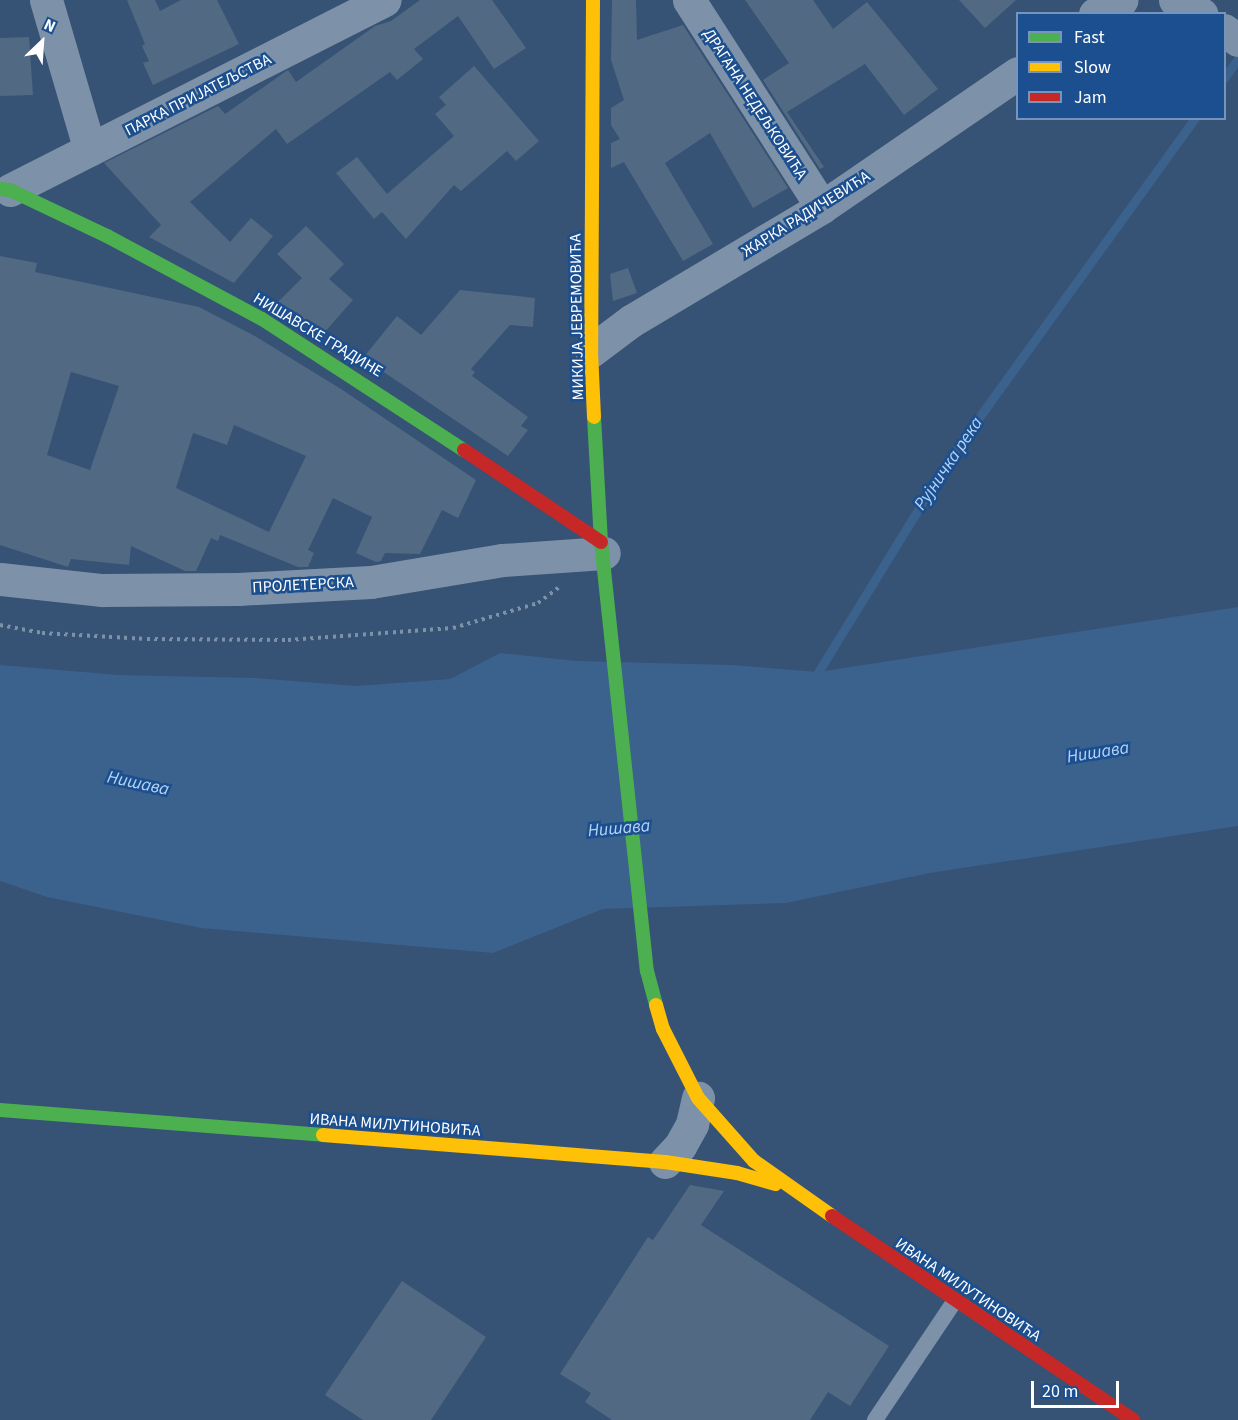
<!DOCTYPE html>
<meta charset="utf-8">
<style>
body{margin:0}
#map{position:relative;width:1238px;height:1420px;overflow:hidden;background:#365274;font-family:"Source Sans 3",sans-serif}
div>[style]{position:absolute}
.water>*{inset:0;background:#3b618d}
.stream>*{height:9px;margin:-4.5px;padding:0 4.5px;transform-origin:4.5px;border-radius:4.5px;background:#3b618d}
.building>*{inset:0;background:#526984}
.path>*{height:4px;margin-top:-2px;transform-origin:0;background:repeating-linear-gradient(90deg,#7d92a8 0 3px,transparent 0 7.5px)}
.lane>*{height:16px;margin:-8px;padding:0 8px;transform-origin:8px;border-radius:8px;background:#7d92a8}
.street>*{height:33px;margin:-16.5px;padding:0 16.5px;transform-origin:16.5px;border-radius:16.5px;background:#7d92a8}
.fast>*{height:14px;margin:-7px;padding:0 7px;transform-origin:7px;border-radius:7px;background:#4caf50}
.slow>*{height:14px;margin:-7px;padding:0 7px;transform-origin:7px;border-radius:7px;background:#ffc107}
.jam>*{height:14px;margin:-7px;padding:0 7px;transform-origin:7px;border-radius:7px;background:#c62828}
span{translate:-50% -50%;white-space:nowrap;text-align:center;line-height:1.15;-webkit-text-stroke:5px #1b4f8f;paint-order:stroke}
.street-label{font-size:16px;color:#fff}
.water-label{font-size:18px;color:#b5d3f5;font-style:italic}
.legend{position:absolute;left:1016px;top:12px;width:210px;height:108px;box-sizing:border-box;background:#1b4f8f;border:2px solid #7695bc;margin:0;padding:8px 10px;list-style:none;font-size:18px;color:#fff}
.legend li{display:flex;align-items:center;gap:12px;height:30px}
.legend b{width:30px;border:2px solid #7695bc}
.north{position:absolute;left:12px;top:12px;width:60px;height:60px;-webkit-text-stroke:4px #1b4f8f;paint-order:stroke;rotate:25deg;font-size:16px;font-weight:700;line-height:24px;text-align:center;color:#fff}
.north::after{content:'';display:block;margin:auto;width:21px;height:27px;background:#fff;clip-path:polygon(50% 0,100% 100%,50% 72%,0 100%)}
.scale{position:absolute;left:1031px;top:1381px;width:88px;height:27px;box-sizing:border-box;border:3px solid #fff;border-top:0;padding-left:8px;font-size:18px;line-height:21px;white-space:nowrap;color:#fff;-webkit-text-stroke:4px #1b4f8f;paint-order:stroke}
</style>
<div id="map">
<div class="water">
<i style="clip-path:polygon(1238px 607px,1238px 826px,930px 873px,786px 903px,603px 909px,493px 953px,201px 928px,47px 897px,0 881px,0 665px,119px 675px,256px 678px,356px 686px,450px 679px,500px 653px,577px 661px,732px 665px,818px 672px)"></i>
</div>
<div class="stream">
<i style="left:1224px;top:78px;width:24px;rotate:-54deg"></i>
<i style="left:812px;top:682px;width:262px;rotate:-58.4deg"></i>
<i style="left:949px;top:459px;width:420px;rotate:-54.2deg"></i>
</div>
<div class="building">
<i style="clip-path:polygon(127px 0,155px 0,160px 11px,181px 0,217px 0,239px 44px,153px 85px,143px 63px,149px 61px,142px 46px,145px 44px)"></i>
<i style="clip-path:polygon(420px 0,492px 0,526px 48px,494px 69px,458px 16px,414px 49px,423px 59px,397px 80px,390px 72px,287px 144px,276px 129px,190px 202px,230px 242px,251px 218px,273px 236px,234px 283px,149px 237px,161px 225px,104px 163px,218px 106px,225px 114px,288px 70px,296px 82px,375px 26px,391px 21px)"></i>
<i style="clip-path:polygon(612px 0,636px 0,637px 40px,683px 25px,788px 188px,753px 208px,710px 133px,665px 163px,713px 244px,683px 261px,624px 162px,611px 168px,611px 143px,620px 139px,611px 125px,611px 108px,624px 100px,611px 60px)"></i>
<i style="clip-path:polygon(745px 0,813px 0,833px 29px,867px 2px,938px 89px,904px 115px,865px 64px,787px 112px,824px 167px,820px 169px,763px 80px,789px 63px)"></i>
<i style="clip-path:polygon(959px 0,1016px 0,985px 28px)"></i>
<i style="clip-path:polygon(29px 37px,33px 95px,0 96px,0 38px)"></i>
<i style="clip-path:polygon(474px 66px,539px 141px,516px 161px,507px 151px,461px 191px,454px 185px,406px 239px,382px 212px,374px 219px,336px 173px,357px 157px,387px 194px,454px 136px,435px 114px,446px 105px,439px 97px)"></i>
<i style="clip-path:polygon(306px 226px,344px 264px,329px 279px,353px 300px,323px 334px,275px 305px,302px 278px,277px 254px)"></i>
<i style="clip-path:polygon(evenodd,0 256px,37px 263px,35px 272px,199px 307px,253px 335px,341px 389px,476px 480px,458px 518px,442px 510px,420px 554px,385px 553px,381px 561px,376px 562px,356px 553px,372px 517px,333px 498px,308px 550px,314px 553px,308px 567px,298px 567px,220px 535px,218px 541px,211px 538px,196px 571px,185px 571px,131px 546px,129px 565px,71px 559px,68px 567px,0 545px,0 256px,71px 372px,119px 386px,90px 470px,47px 455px,71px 372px,0 256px,234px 425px,306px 456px,269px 532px,176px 488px,193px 433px,227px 445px,234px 425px)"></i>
<i style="clip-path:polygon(628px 268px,637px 293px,613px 301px,610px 274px)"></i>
<i style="clip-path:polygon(460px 290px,535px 298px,533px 327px,510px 325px,471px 369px,475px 372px,472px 376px,528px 417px,521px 426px,528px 430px,508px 456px,363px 358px,397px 316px,421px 335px)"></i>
<i style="clip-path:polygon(690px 1185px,724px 1191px,701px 1225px,889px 1346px,850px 1406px,828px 1392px,810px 1420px,612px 1420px,585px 1402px,591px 1393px,560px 1374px,648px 1237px,653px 1240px)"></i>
<i style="clip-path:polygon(402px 1281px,486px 1337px,431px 1420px,363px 1420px,325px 1395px)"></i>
</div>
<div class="path">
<i style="left:0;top:625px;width:43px;rotate:10.8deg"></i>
<i style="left:42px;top:633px;width:105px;rotate:3.3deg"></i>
<i style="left:147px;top:639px;width:141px;rotate:0.4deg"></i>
<i style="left:288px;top:640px;width:165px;rotate:-4.2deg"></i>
<i style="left:453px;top:628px;width:89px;rotate:-16.4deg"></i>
<i style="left:538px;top:603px;width:26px;rotate:-37deg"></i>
</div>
<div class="lane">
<i style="left:875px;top:1420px;width:142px;rotate:-56.2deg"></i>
</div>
<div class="street">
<i style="left:46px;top:0;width:156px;rotate:73.7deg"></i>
<i style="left:689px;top:0;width:246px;rotate:57.3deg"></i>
<i style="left:1175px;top:0;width:30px;rotate:28deg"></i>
<i style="left:1095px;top:14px;width:30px;rotate:-28deg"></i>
<i style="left:1224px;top:30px;width:17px;rotate:36deg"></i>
<i style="left:10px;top:190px;width:420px;rotate:-26.9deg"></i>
<i style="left:591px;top:351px;width:50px;rotate:-36.9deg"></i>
<i style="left:631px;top:321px;width:222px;rotate:-30.8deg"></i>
<i style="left:822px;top:207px;width:237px;rotate:-34.4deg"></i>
<i style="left:0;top:579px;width:103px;rotate:6.2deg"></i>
<i style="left:102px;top:590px;width:136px;rotate:-0.4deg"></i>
<i style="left:238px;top:589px;width:133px;rotate:-3deg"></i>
<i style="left:371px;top:582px;width:134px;rotate:-9.5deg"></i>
<i style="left:503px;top:560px;width:101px;rotate:-4deg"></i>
<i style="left:665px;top:1162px;width:22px;rotate:-47deg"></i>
<i style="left:680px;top:1146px;width:25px;rotate:-61deg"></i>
<i style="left:692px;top:1124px;width:27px;rotate:-77deg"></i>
</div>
<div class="fast">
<i style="left:0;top:189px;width:10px;rotate:6deg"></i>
<i style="left:10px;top:190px;width:107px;rotate:25.4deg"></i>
<i style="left:107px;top:236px;width:176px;rotate:28.2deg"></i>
<i style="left:262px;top:319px;width:241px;rotate:33deg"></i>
<i style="left:594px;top:417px;width:125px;rotate:86.8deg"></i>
<i style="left:601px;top:542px;width:431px;rotate:83.9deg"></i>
<i style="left:647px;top:971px;width:35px;rotate:75deg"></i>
<i style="left:0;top:1110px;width:324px;rotate:4.4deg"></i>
</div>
<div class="slow">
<i style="left:593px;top:0;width:351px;rotate:90.3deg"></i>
<i style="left:591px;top:351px;width:66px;rotate:87.4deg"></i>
<i style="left:656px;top:1005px;width:25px;rotate:74deg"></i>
<i style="left:663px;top:1029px;width:77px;rotate:63.1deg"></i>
<i style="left:698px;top:1098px;width:84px;rotate:48.4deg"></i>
<i style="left:754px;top:1161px;width:95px;rotate:35.2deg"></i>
<i style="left:323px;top:1135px;width:343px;rotate:4.5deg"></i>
<i style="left:665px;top:1162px;width:73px;rotate:8.7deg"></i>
<i style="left:737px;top:1173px;width:40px;rotate:16deg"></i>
</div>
<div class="jam">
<i style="left:464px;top:450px;width:165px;rotate:33.9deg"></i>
<i style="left:832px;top:1216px;width:364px;rotate:34.1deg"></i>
</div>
<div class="street-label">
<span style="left:198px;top:95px;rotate:-27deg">ПАРКА ПРИЈАТЕЉСТВА</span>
<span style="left:755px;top:104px;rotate:57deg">ДРАГАНА НЕДЕЉКОВИЋА</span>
<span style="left:806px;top:214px;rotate:-32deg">ЖАРКА РАДИЧЕВИЋА</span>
<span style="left:577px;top:317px;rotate:-91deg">МИКИЈА ЈЕВРЕМОВИЋА</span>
<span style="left:318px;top:335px;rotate:31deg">НИШАВСКЕ ГРАДИНЕ</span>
<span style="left:303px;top:585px;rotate:-3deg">ПРОЛЕТЕРСКА</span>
<span style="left:395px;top:1125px;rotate:4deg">ИВАНА МИЛУТИНОВИЋА</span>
<span style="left:968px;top:1290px;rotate:34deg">ИВАНА МИЛУТИНОВИЋА</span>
</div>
<div class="water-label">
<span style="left:949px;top:464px;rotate:-56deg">Рујничка река</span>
<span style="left:1098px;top:753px;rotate:-9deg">Нишава</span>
<span style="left:138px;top:784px;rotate:12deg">Нишава</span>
<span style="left:619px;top:829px;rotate:-5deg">Нишава</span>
</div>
<ul class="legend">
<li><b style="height:8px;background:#4caf50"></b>Fast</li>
<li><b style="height:8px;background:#ffc107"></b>Slow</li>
<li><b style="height:8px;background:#c62828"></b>Jam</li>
</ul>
<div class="north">N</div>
<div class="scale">20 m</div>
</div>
